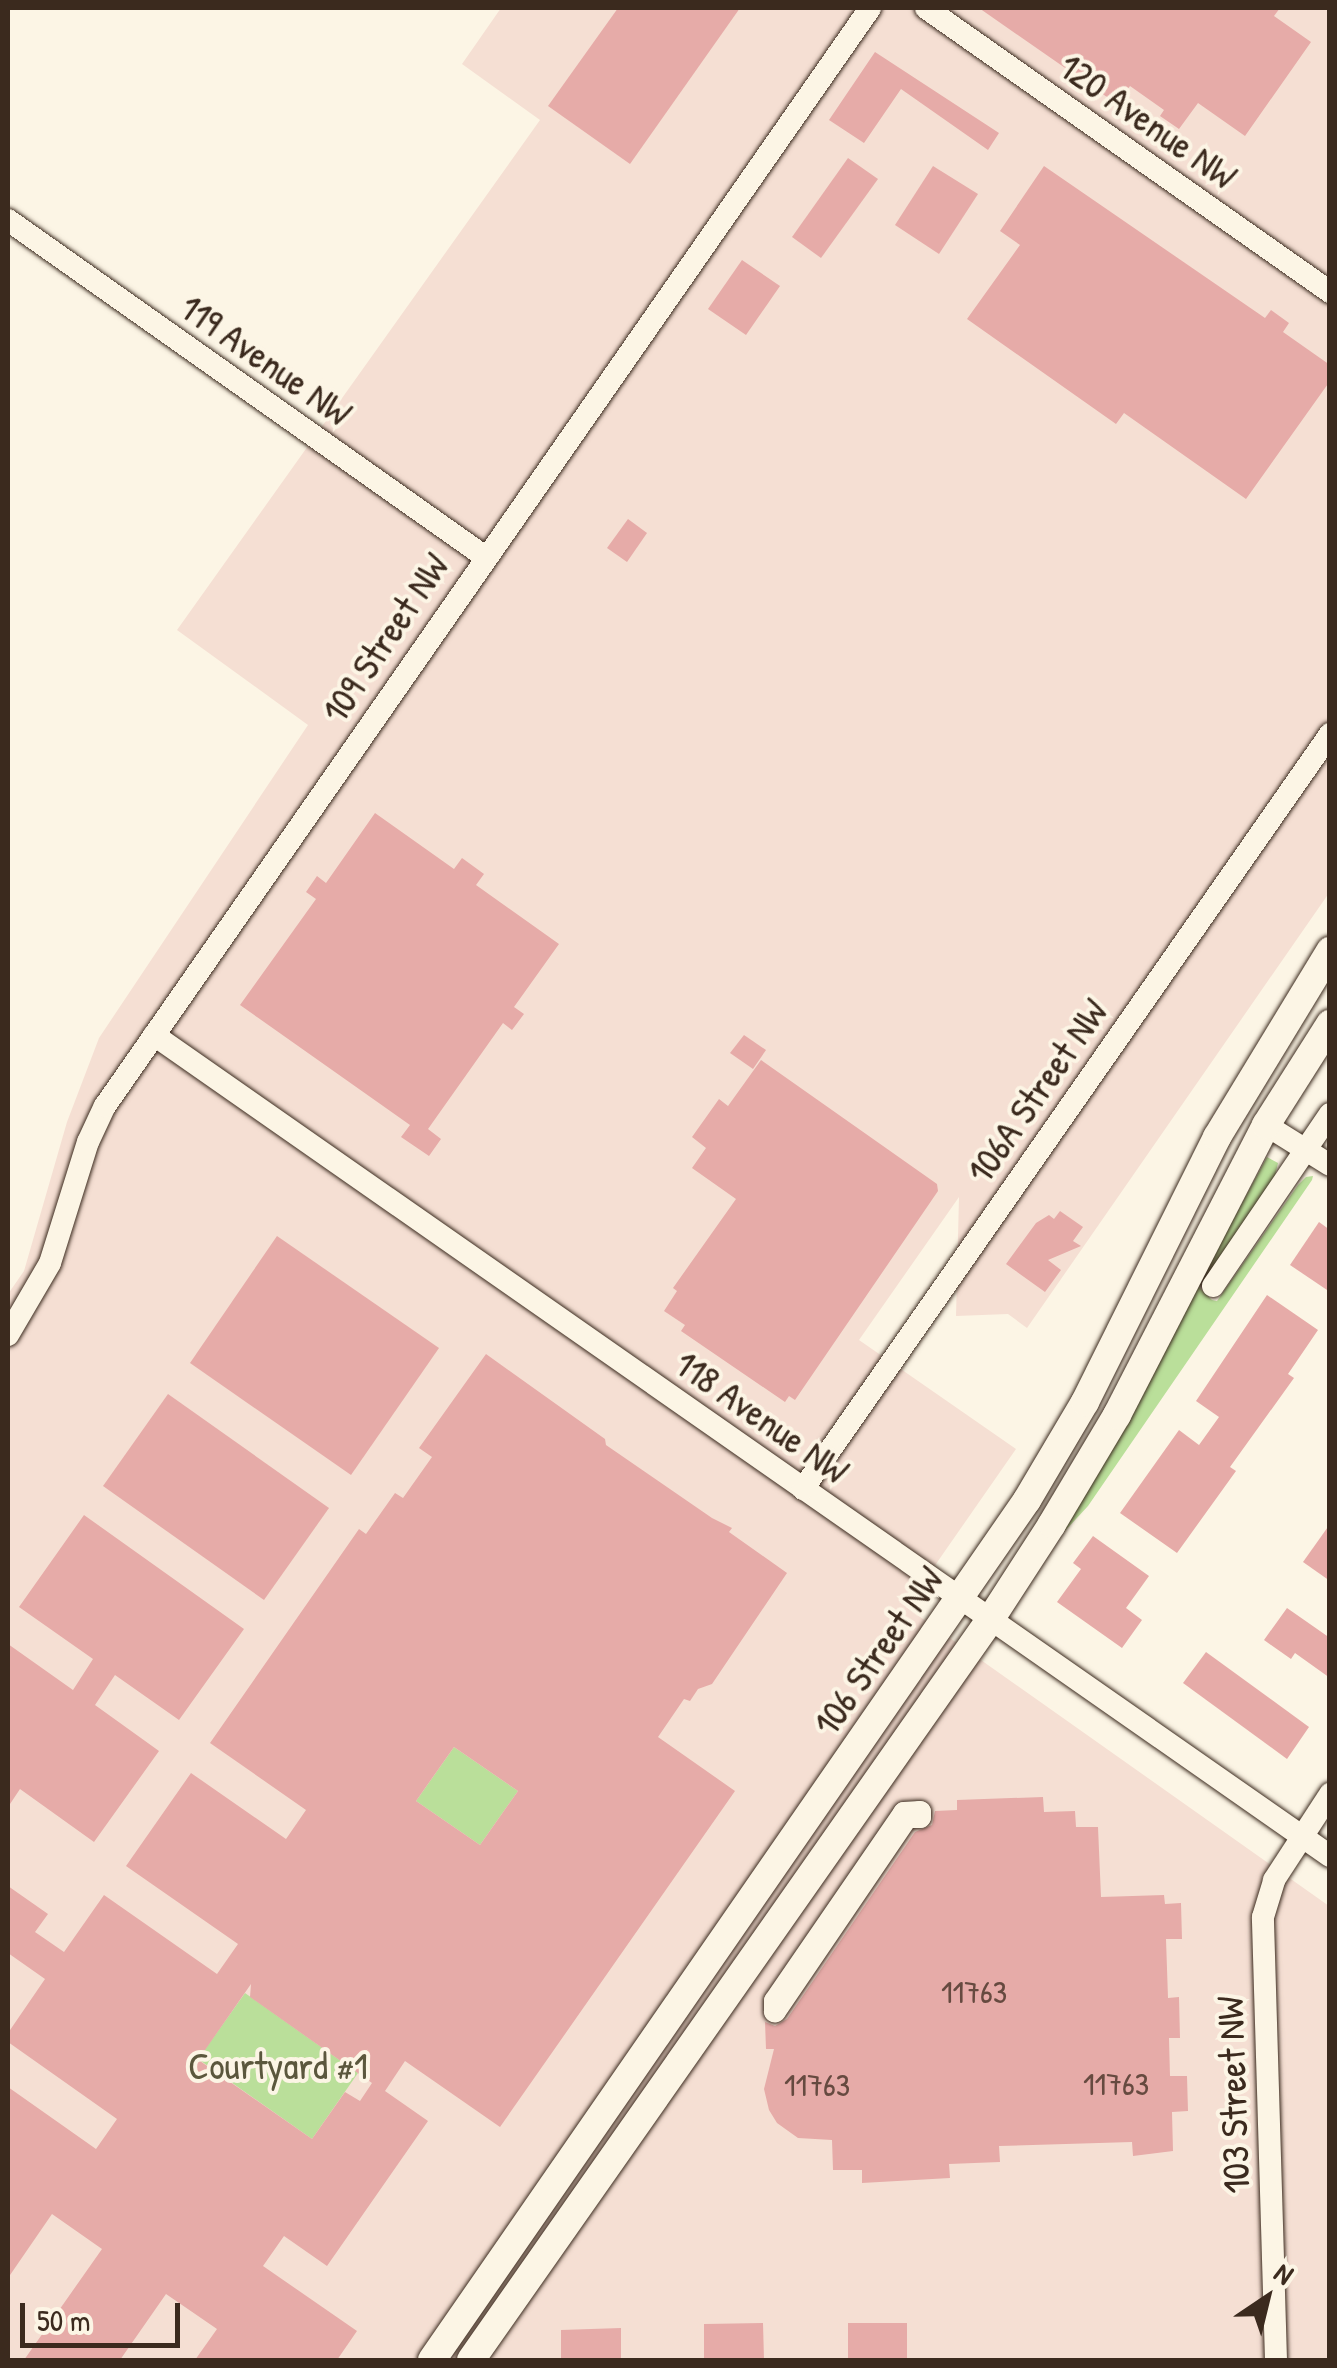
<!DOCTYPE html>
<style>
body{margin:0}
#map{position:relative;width:1337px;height:2368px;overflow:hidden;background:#fcf5e5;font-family:"Patrick Hand",sans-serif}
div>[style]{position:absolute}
.built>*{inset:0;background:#f5dfd3}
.green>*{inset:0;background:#badf9a}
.building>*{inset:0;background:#e6aba8}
.roads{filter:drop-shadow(0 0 2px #3b2a1e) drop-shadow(0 0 2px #3b2a1e)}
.minor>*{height:22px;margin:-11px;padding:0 11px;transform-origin:11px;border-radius:11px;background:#fcf5e5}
.major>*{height:28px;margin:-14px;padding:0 14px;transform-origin:14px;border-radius:14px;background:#fcf5e5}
span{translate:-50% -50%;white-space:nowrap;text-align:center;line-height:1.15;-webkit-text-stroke:8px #fcf5e5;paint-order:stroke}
.number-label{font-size:32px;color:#664a40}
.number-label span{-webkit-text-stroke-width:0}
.street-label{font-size:38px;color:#3b2a1e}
.park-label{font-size:38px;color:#5b573d}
.frame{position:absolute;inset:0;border:10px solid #3b2a1e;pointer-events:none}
.north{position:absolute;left:1217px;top:2248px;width:100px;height:100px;-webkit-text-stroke:8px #fcf5e5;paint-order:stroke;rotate:35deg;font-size:28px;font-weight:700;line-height:40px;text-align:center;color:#3b2a1e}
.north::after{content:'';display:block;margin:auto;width:35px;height:45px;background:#3b2a1e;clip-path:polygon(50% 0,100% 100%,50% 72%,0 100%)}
.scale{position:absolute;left:20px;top:2303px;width:160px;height:45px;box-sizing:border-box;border:5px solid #3b2a1e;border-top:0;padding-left:12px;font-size:30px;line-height:35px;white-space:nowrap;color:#3b2a1e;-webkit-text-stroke:8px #fcf5e5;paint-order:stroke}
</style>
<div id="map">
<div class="built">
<i style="clip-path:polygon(501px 8px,1329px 8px,1329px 893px,1027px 1328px,1008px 1314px,956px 1316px,959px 1197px,859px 1340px,1016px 1449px,906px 1607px,1329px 1906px,1329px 2360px,8px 2360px,8px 1294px,24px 1271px,67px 1122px,99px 1038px,308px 725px,177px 630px,540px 120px,462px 64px)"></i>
</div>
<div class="green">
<i style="clip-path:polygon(1267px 1157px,1278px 1163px,1274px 1180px,1199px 1287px,1212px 1300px,1217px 1301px,1298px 1185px,1306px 1177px,1313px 1176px,1312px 1180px,1088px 1506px,1064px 1532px)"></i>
<i style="clip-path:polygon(454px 1747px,518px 1791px,480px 1845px,416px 1801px)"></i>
<i style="clip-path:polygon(245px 1993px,358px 2073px,312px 2139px,198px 2059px)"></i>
</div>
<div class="building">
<i style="clip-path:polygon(618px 8px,740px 8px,630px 164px,548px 106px)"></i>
<i style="clip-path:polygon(979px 8px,1280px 8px,1274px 16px,1311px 42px,1245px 136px,1198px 103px,1179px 129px,1160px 116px,1164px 110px,1130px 86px,1117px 104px)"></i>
<i style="clip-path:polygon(875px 52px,999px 133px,988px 150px,901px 89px,864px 143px,829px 120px)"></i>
<i style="clip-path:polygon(848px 158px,878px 179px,821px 258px,792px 237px)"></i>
<i style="clip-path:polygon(933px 166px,978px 194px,939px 254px,895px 225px)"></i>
<i style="clip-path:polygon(1044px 166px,1265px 318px,1271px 310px,1289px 323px,1283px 332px,1330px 365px,1330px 381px,1246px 499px,1124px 413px,1116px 424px,967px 319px,1020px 245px,1000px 231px)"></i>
<i style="clip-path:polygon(742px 260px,780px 286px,746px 335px,708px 309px)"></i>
<i style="clip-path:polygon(628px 519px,647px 533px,627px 562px,607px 548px)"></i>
<i style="clip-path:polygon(375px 813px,454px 869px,462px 858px,484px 874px,476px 885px,559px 944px,514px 1007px,524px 1014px,512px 1030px,503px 1023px,428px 1129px,441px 1139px,429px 1156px,401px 1137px,410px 1125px,240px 1005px,316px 899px,306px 892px,317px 876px,326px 883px)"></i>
<i style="clip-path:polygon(744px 1035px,766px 1050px,753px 1069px,730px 1053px)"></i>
<i style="clip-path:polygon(761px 1060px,937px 1184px,938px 1191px,795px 1400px,789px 1396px,785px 1402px,681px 1331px,685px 1325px,664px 1311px,677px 1291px,673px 1288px,736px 1199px,692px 1168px,706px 1148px,692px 1137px,719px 1099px,728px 1106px)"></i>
<i style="clip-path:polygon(1060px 1211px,1083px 1227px,1073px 1241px,1081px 1246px,1048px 1260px,1061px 1270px,1045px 1292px,1006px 1264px,1036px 1223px,1049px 1215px,1054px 1219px)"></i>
<i style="clip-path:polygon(1319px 1222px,1330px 1230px,1330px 1292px,1290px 1265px)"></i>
<i style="clip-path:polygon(277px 1236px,439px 1348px,351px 1475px,190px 1363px)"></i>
<i style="clip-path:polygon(1267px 1295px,1318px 1330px,1288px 1374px,1294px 1378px,1230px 1467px,1236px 1471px,1177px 1553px,1120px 1513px,1179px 1430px,1199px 1445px,1219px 1417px,1196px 1401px)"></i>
<i style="clip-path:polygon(evenodd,486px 1354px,605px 1439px,606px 1445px,712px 1518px,732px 1528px,729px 1532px,787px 1573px,712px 1684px,698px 1689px,690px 1701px,684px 1699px,658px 1737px,735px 1791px,500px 2127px,405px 2061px,385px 2091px,428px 2121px,327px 2266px,284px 2236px,263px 2266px,357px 2331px,337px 2360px,195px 2360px,217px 2329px,166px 2294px,120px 2360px,24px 2360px,102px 2249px,52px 2214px,8px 2278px,8px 2087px,96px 2149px,117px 2119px,8px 2042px,8px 2033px,45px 1979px,8px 1953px,8px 1886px,48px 1914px,35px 1932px,64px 1952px,104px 1895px,217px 1974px,238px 1944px,126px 1866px,191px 1773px,286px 1839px,306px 1810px,210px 1743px,359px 1529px,366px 1534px,395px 1493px,403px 1498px,432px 1457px,419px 1448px,486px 1354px,454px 1747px,518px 1791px,480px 1845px,416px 1801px,454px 1747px,486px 1354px,251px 1984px,250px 1997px,372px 2083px,360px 2101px,345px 2092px,312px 2139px,200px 2061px,196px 2063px,251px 1984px)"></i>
<i style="clip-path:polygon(168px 1394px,329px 1508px,264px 1600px,103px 1486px)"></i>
<i style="clip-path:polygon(84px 1515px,244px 1629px,179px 1720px,115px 1675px,95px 1705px,159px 1751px,94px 1842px,20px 1789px,8px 1807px,8px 1644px,73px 1690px,93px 1659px,19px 1607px)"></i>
<i style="clip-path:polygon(1330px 1524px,1330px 1581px,1303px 1562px)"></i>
<i style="clip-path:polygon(1093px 1536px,1149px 1576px,1126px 1608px,1142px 1620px,1122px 1648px,1057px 1602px,1081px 1569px,1073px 1563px)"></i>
<i style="clip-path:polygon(1287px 1608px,1330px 1638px,1330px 1678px,1295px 1653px,1291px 1659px,1264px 1640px)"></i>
<i style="clip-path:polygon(1206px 1652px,1309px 1727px,1287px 1759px,1183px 1683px)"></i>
<i style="clip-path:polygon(1043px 1797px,1044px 1812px,1075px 1811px,1076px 1827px,1098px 1827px,1101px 1897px,1164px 1895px,1165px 1904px,1181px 1903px,1182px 1939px,1166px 1939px,1168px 1998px,1179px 1997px,1180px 2038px,1169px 2038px,1170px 2076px,1187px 2076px,1188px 2111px,1172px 2112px,1173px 2151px,1133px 2156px,1132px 2142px,999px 2146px,1000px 2162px,949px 2164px,950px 2178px,862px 2183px,862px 2170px,833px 2170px,832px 2140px,798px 2138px,777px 2123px,769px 2110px,764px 2089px,774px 2049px,766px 2049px,765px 2022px,775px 2026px,787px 2019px,915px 1832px,932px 1825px,935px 1811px,957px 1810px,957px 1800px)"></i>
<i style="clip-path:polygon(763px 2323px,764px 2360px,704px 2360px,704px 2324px)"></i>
<i style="clip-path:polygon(848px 2323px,907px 2323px,907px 2360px,848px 2360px)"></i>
<i style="clip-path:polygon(621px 2328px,621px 2360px,561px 2360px,561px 2330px)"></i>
</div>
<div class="roads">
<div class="minor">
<i style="left:926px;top:8px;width:494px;rotate:35.1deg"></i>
<i style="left:8px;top:220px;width:583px;rotate:35.22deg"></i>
<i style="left:154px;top:1035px;width:1434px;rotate:34.92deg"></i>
<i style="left:1266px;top:1125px;width:75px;rotate:32deg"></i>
<i style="left:1213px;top:1286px;width:208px;rotate:-55.8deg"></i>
<i style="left:8px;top:1335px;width:83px;rotate:-59.7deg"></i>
<i style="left:50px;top:1263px;width:127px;rotate:-72.6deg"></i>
<i style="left:88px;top:1142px;width:40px;rotate:-65deg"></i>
<i style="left:105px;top:1106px;width:1338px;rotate:-55.13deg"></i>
<i style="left:803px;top:1489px;width:921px;rotate:-55.08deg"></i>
<i style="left:920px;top:1812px;width:5px;rotate:90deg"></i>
<i style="left:920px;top:1817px;width:13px;rotate:180deg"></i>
<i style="left:907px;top:1817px;width:235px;rotate:124.2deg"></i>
<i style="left:775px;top:2011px;width:10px;rotate:-90deg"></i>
<i style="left:775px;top:2001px;width:228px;rotate:-55.5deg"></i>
<i style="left:904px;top:1813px;width:16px;rotate:-4deg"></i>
<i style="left:1276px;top:2360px;width:443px;rotate:-91.7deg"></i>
<i style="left:1263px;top:1917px;width:39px;rotate:-73deg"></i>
<i style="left:1274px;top:1880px;width:103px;rotate:-56.9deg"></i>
</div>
<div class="major">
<i style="left:432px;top:2360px;width:1046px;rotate:-55.32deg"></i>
<i style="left:1027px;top:1500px;width:114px;rotate:-59.4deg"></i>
<i style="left:1085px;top:1402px;width:296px;rotate:-63.5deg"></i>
<i style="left:1217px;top:1137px;width:218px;rotate:-58.7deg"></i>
<i style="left:471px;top:2360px;width:904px;rotate:-54.96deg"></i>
<i style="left:990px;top:1620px;width:114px;rotate:-57.1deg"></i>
<i style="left:1052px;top:1524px;width:127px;rotate:-59.2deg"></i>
<i style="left:1117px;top:1415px;width:326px;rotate:-62.8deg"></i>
<i style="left:1266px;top:1125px;width:120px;rotate:-57.6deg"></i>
</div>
</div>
<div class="number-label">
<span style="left:974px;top:1992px">11763</span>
<span style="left:1116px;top:2084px">11763</span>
<span style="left:817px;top:2085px">11763</span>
</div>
<div class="street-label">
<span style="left:1148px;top:121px;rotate:35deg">120 Avenue NW</span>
<span style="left:266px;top:360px;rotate:35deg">119 Avenue NW</span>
<span style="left:385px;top:638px;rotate:-56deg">109 Street NW</span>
<span style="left:1037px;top:1091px;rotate:-55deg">106A Street NW</span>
<span style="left:762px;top:1417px;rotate:35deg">118 Avenue NW</span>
<span style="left:878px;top:1651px;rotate:-55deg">106 Street NW</span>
<span style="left:1233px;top:2095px;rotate:-92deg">103 Street NW</span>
</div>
<div class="park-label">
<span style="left:278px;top:2066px">Courtyard #1</span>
</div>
<div class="frame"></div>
<div class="north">N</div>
<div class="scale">50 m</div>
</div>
